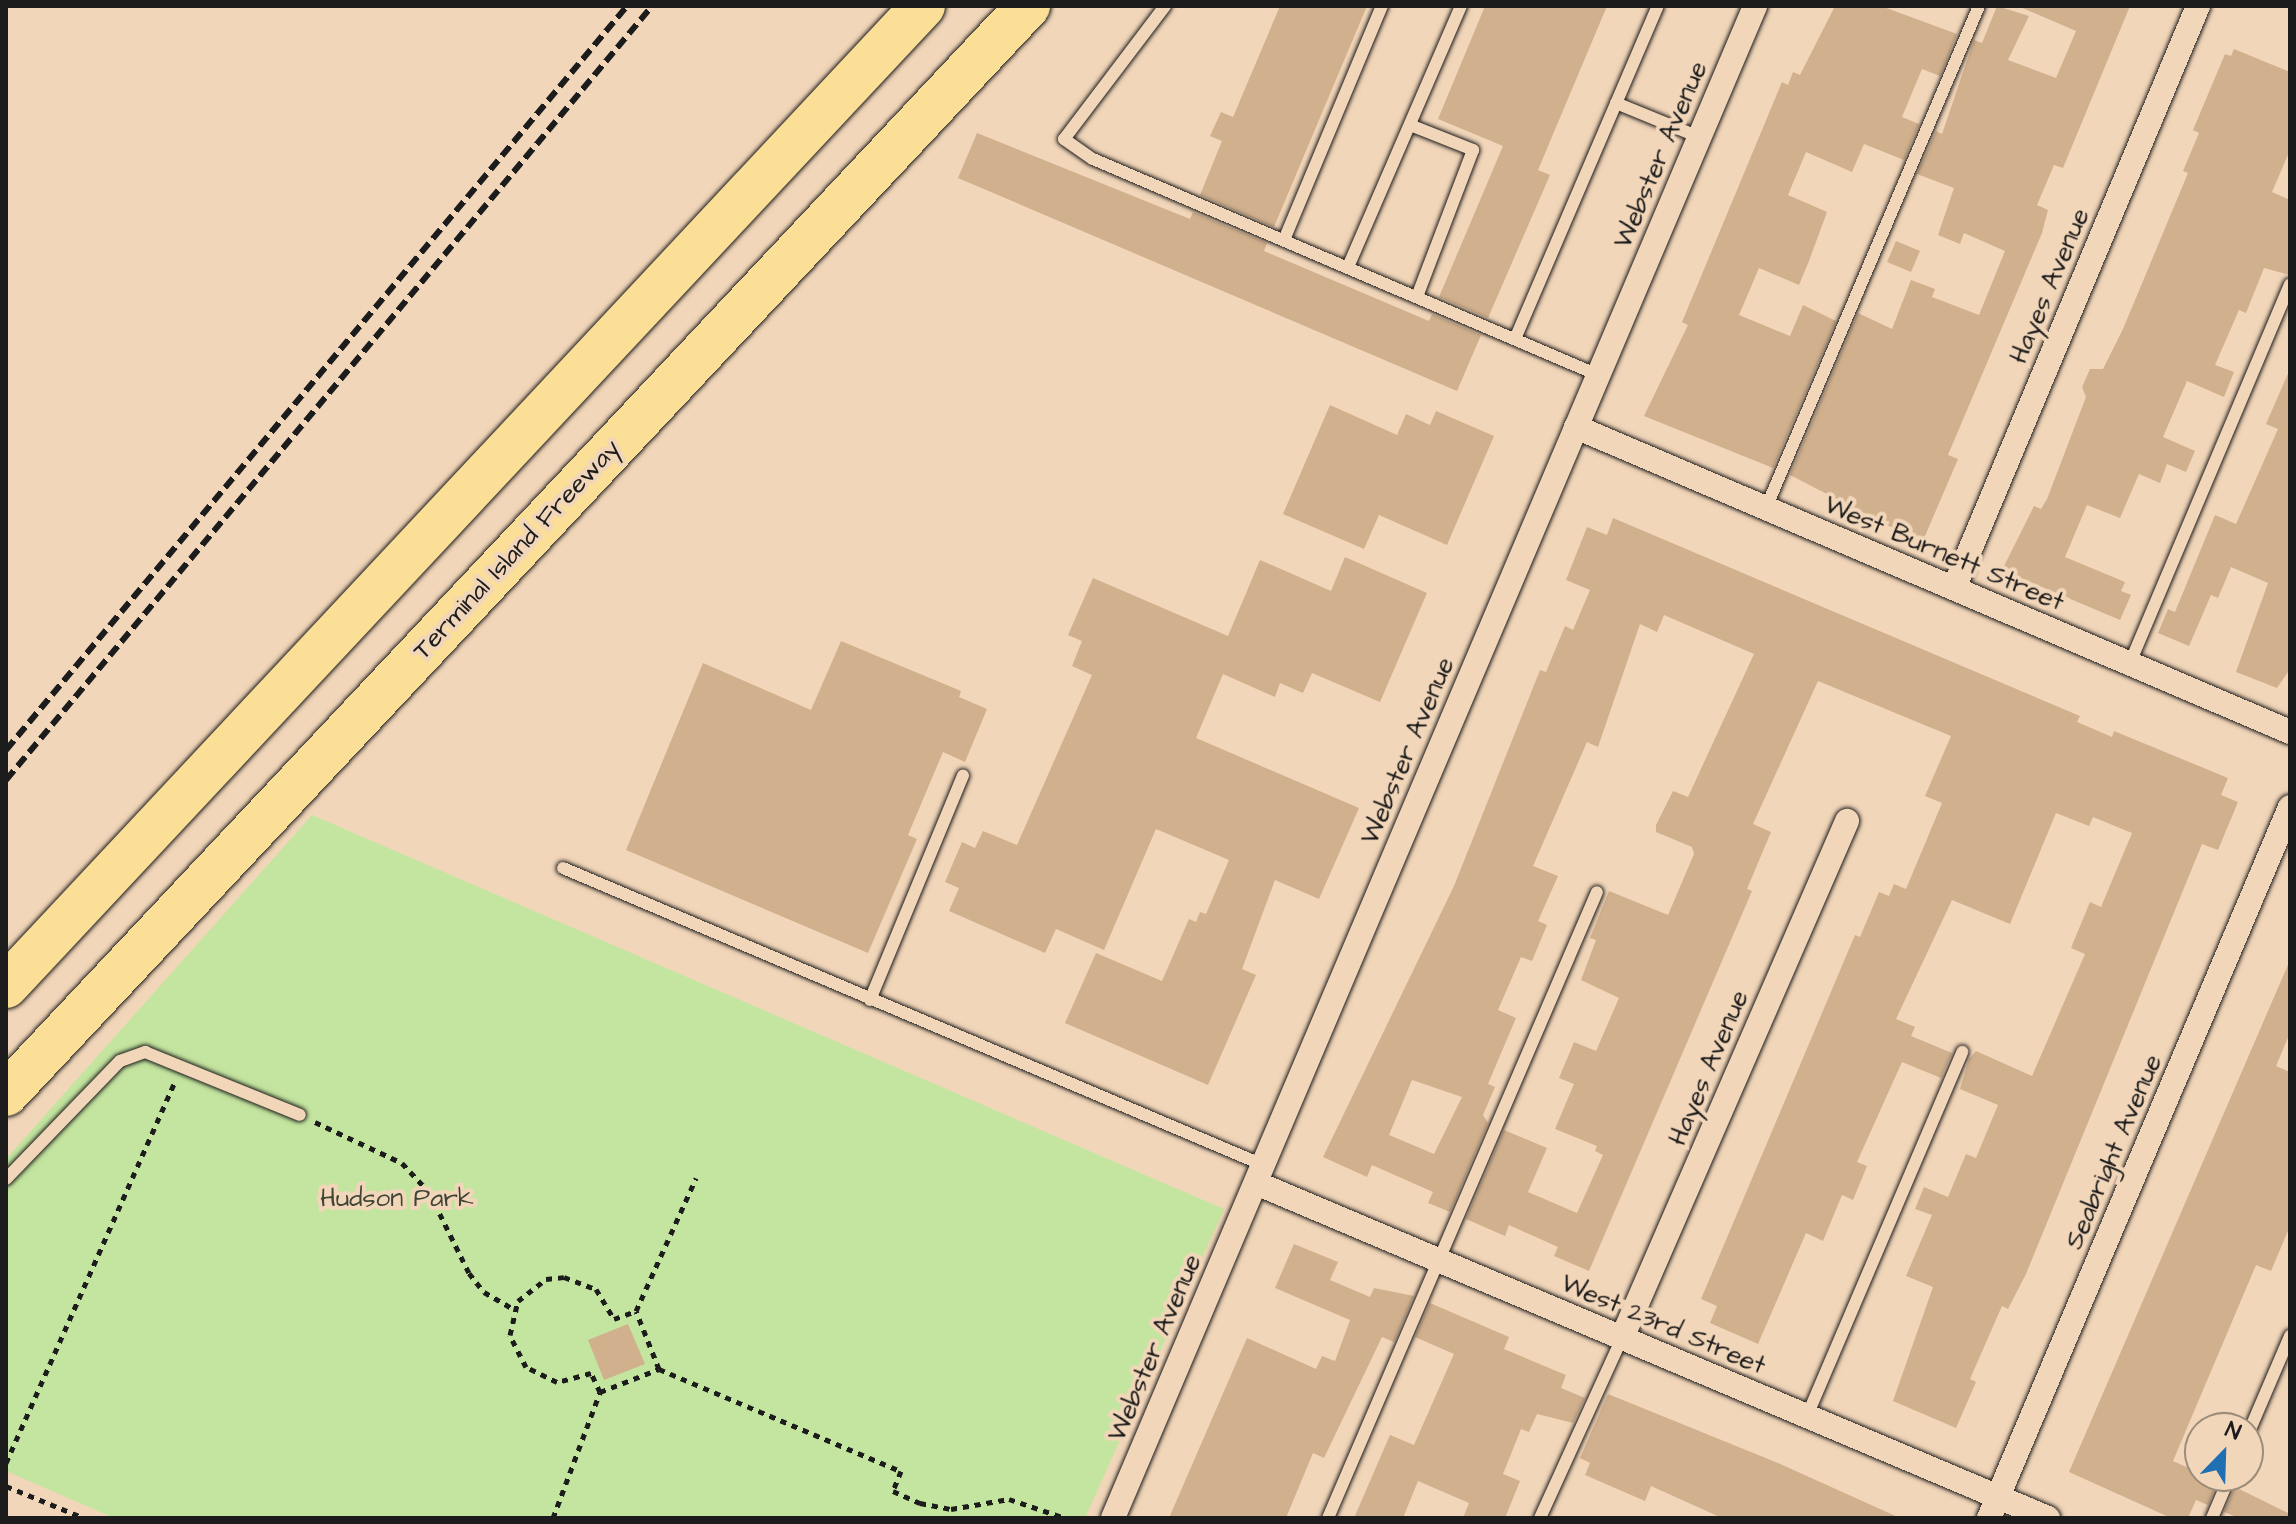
<!DOCTYPE html>
<style>
body{margin:0}
#map{position:relative;width:2296px;height:1524px;overflow:hidden;background:#f2d6b9;font-family:"Architects Daughter",sans-serif}
div>[style]{position:absolute}
.green>*{inset:0;background:#c4e59f}
.building>*{inset:0;background:#d1b08d}
.path>*{height:5px;margin-top:-2.5px;transform-origin:0;background:repeating-linear-gradient(90deg,#1c1c1c 0 6px,transparent 0 12px)}
.roads{filter:drop-shadow(0 0 2px #1c1c1c) drop-shadow(0 0 2px #1c1c1c)}
.lane>*{height:12px;margin:-6px;padding:0 6px;transform-origin:6px;border-radius:6px;background:#f2d6b9}
.street>*{height:24px;margin:-12px;padding:0 12px;transform-origin:12px;border-radius:12px;background:#f2d6b9}
.highway>*{height:44px;margin:-22px;padding:0 22px;transform-origin:22px;border-radius:22px;background:#fbdf96}
.rail>*{height:6px;margin-top:-3px;transform-origin:0;background:repeating-linear-gradient(90deg,#1c1c1c 0 12px,transparent 0 18px)}
span{translate:-50% -50%;white-space:nowrap;text-align:center;line-height:1.15;-webkit-text-stroke:8px #f2d6b9;paint-order:stroke}
.street-label{font-size:26px;color:#1c1c1c}
.park-label{font-size:26px;color:#3e4436}
.frame{position:absolute;inset:0;border:8px solid #1c1c1c;pointer-events:none}
.north{position:absolute;left:2184px;top:1412px;width:80px;height:80px;box-sizing:border-box;background:#f2d6b9;border:2px solid #9c8c7a;border-radius:50%;rotate:23deg;font-size:22px;font-weight:700;line-height:32px;text-align:center;color:#1c1c1c}
.north::after{content:'';display:block;margin:auto;width:28px;height:36px;background:#1f6fb2;clip-path:polygon(50% 0,100% 100%,50% 72%,0 100%)}
</style>
<div id="map">
<div class="green">
<i style="clip-path:polygon(312px 815px,1224px 1209px,1085px 1518px,114px 1518px,6px 1471px,6px 1159px)"></i>
</div>
<div class="building">
<i style="clip-path:polygon(1280px 6px,1367px 6px,1274px 227px,1200px 195px,1222px 141px,1210px 136px,1221px 112px,1233px 117px)"></i>
<i style="clip-path:polygon(1485px 6px,1607px 6px,1538px 170px,1550px 175px,1488px 318px,1439px 297px,1503px 146px,1438px 119px)"></i>
<i style="clip-path:polygon(1835px 6px,1881px 6px,1957px 34px,1940px 76px,1922px 69px,1902px 117px,1919px 124px,1904px 160px,1864px 144px,1852px 172px,1806px 152px,1788px 195px,1827px 212px,1809px 261px,1799px 285px,1759px 268px,1739px 315px,1790px 336px,1803px 305px,1836px 321px,1773px 468px,1644px 416px,1688px 325px,1682px 322px,1782px 82px,1788px 85px,1793px 72px,1800px 75px)"></i>
<i style="clip-path:polygon(1997px 6px,2029px 16px,2008px 60px,2056px 78px,2076px 31px,2018px 6px,2130px 6px,2063px 168px,2054px 165px,2037px 205px,2048px 210px,2042px 233px,1948px 455px,1958px 459px,1922px 543px,1790px 475px,1858px 313px,1892px 329px,1911px 280px,1935px 289px,1932px 297px,1979px 315px,2005px 251px,1964px 233px,1960px 244px,1938px 235px,1954px 188px,1917px 174px,1936px 131px,1942px 134px,1974px 40px,1982px 43px)"></i>
<i style="clip-path:polygon(2234px 49px,2290px 72px,2290px 150px,2272px 192px,2290px 200px,2290px 275px,2264px 268px,2246px 313px,2239px 310px,2215px 365px,2234px 372px,2224px 397px,2187px 381px,2163px 437px,2195px 451px,2186px 472px,2167px 464px,2160px 483px,2139px 474px,2120px 518px,2087px 505px,2065px 557px,2125px 582px,2121px 591px,2131px 595px,2120px 620px,2002px 570px,2034px 506px,2041px 509px,2047px 499px,2086px 397px,2082px 387px,2090px 369px,2103px 369px,2123px 329px,2188px 173px,2183px 171px,2199px 133px,2193px 130px,2225px 54px,2231px 56px)"></i>
<i style="clip-path:polygon(977px 133px,1190px 219px,1193px 212px,1267px 243px,1264px 251px,1429px 321px,1432px 314px,1481px 335px,1457px 391px,958px 178px)"></i>
<i style="clip-path:polygon(1896px 241px,1920px 251px,1911px 272px,1887px 262px)"></i>
<i style="clip-path:polygon(2290px 369px,2290px 669px,2277px 688px,2236px 672px,2268px 583px,2231px 567px,2218px 598px,2211px 595px,2189px 646px,2158px 633px,2168px 609px,2175px 612px,2215px 515px,2236px 524px,2278px 429px,2266px 424px)"></i>
<i style="clip-path:polygon(1330px 405px,1397px 435px,1406px 414px,1430px 425px,1436px 411px,1494px 436px,1447px 545px,1379px 515px,1364px 549px,1283px 514px)"></i>
<i style="clip-path:polygon(evenodd,1613px 518px,2080px 716px,2077px 722px,2112px 737px,2114px 731px,2228px 778px,2221px 795px,2238px 802px,2218px 850px,2202px 844px,2026px 1274px,2008px 1309px,2002px 1306px,1970px 1379px,1976px 1382px,1956px 1428px,1893px 1401px,1933px 1287px,1906px 1276px,1932px 1215px,1915px 1209px,1924px 1187px,1948px 1197px,1966px 1154px,1976px 1158px,1998px 1105px,1960px 1089px,1969px 1059px,1976px 1051px,2032px 1076px,2085px 954px,2071px 948px,2090px 902px,2101px 907px,2132px 833px,2093px 817px,2089px 826px,2056px 813px,2010px 924px,1952px 900px,1896px 1019px,1915px 1027px,1911px 1036px,1952px 1053px,1941px 1078px,1902px 1062px,1857px 1162px,1867px 1166px,1853px 1200px,1842px 1195px,1823px 1241px,1806px 1233px,1758px 1344px,1710px 1323px,1717px 1306px,1701px 1299px,1855px 935px,1860px 937px,1879px 892px,1889px 896px,1894px 884px,1906px 889px,1942px 803px,1925px 796px,1951px 736px,1818px 681px,1753px 824px,1771px 832px,1747px 889px,1752px 891px,1589px 1271px,1554px 1256px,1558px 1247px,1509px 1225px,1505px 1236px,1466px 1219px,1504px 1130px,1547px 1148px,1528px 1192px,1577px 1213px,1603px 1155px,1595px 1151px,1597px 1146px,1555px 1129px,1574px 1084px,1559px 1078px,1574px 1042px,1596px 1051px,1619px 998px,1581px 980px,1596px 940px,1590px 938px,1609px 891px,1668px 915px,1694px 854px,1692px 847px,1656px 832px,1656px 825px,1673px 791px,1688px 797px,1754px 654px,1664px 615px,1657px 632px,1640px 624px,1598px 747px,1587px 742px,1533px 866px,1558px 876px,1538px 921px,1547px 925px,1532px 961px,1521px 957px,1498px 1010px,1516px 1018px,1488px 1084px,1495px 1087px,1483px 1115px,1488px 1123px,1450px 1212px,1428px 1203px,1433px 1192px,1372px 1165px,1367px 1177px,1323px 1157px,1454px 886px,1540px 670px,1546px 672px,1565px 626px,1573px 630px,1590px 590px,1566px 580px,1587px 527px,1607px 535px,1613px 518px,1412px 1080px,1462px 1097px,1434px 1154px,1389px 1135px,1412px 1080px)"></i>
<i style="clip-path:polygon(1345px 557px,1427px 593px,1380px 702px,1312px 673px,1303px 693px,1280px 683px,1275px 697px,1223px 674px,1196px 738px,1359px 808px,1319px 899px,1275px 880px,1242px 969px,1256px 975px,1208px 1085px,1065px 1023px,1096px 953px,1162px 981px,1189px 919px,1196px 922px,1200px 912px,1206px 914px,1229px 860px,1156px 829px,1104px 950px,1056px 929px,1045px 953px,949px 911px,959px 888px,945px 882px,962px 842px,975px 848px,983px 831px,1017px 845px,1092px 675px,1072px 666px,1082px 641px,1068px 635px,1093px 578px,1228px 636px,1260px 560px,1331px 591px)"></i>
<i style="clip-path:polygon(841px 641px,961px 691px,959px 697px,987px 709px,965px 762px,943px 752px,908px 835px,917px 839px,868px 953px,626px 850px,703px 663px,811px 710px)"></i>
<i style="clip-path:polygon(2290px 960px,2290px 1033px,2276px 1066px,2290px 1072px,2290px 1226px,2271px 1271px,2256px 1265px,2173px 1461px,2218px 1481px,2208px 1505px,2196px 1500px,2188px 1518px,2171px 1518px,2069px 1472px)"></i>
<i style="clip-path:polygon(1294px 1244px,1338px 1262px,1330px 1280px,1370px 1297px,1374px 1288px,1414px 1296px,1394px 1342px,1382px 1337px,1324px 1458px,1313px 1453px,1286px 1518px,1169px 1518px,1247px 1338px,1316px 1369px,1322px 1356px,1335px 1361px,1350px 1320px,1275px 1288px)"></i>
<i style="clip-path:polygon(1430px 1303px,1509px 1337px,1504px 1349px,1566px 1375px,1561px 1388px,1585px 1398px,1573px 1423px,1537px 1414px,1529px 1432px,1521px 1429px,1503px 1474px,1520px 1481px,1505px 1518px,1463px 1518px,1469px 1503px,1418px 1481px,1403px 1518px,1354px 1518px,1390px 1435px,1414px 1445px,1454px 1354px,1415px 1337px)"></i>
<i style="clip-path:polygon(628px 1324px,645px 1364px,604px 1380px,588px 1340px)"></i>
<i style="clip-path:polygon(1608px 1394px,1778px 1463px,1900px 1518px,1722px 1518px,1651px 1486px,1645px 1501px,1585px 1475px,1590px 1463px,1580px 1458px)"></i>
<i style="clip-path:polygon(2235px 1487px,2290px 1514px,2290px 1518px,2239px 1518px,2224px 1512px)"></i>
</div>
<div class="path">
<i style="left:315px;top:1122px;width:96px;rotate:25.2deg"></i>
<i style="left:402px;top:1163px;width:40px;rotate:47deg"></i>
<i style="left:429px;top:1192px;width:90px;rotate:63.7deg"></i>
<i style="left:469px;top:1273px;width:24px;rotate:52deg"></i>
<i style="left:484px;top:1292px;width:34px;rotate:30deg"></i>
<i style="left:659px;top:1369px;width:263px;rotate:22.9deg"></i>
<i style="left:901px;top:1471px;width:22px;rotate:112deg"></i>
<i style="left:893px;top:1491px;width:30px;rotate:24deg"></i>
<i style="left:920px;top:1503px;width:32px;rotate:11deg"></i>
<i style="left:951px;top:1509px;width:59px;rotate:-9.8deg"></i>
<i style="left:1009px;top:1499px;width:59px;rotate:18.7deg"></i>
<i style="left:600px;top:1392px;width:21px;rotate:-115deg"></i>
<i style="left:591px;top:1373px;width:35px;rotate:165deg"></i>
<i style="left:557px;top:1382px;width:34px;rotate:-154deg"></i>
<i style="left:526px;top:1367px;width:36px;rotate:-117deg"></i>
<i style="left:510px;top:1335px;width:35px;rotate:-77deg"></i>
<i style="left:518px;top:1301px;width:36px;rotate:-38deg"></i>
<i style="left:546px;top:1279px;width:18px;rotate:-6deg"></i>
<i style="left:564px;top:1277px;width:34px;rotate:21deg"></i>
<i style="left:596px;top:1289px;width:35px;rotate:59deg"></i>
<i style="left:614px;top:1319px;width:23px;rotate:-20deg"></i>
<i style="left:6px;top:1463px;width:415px;rotate:-66.1deg"></i>
<i style="left:6px;top:1486px;width:84px;rotate:22.3deg"></i>
<i style="left:553px;top:1518px;width:134px;rotate:-69.5deg"></i>
<i style="left:600px;top:1392px;width:63px;rotate:-21.3deg"></i>
<i style="left:659px;top:1369px;width:62px;rotate:-111.6deg"></i>
<i style="left:636px;top:1311px;width:146px;rotate:-65.7deg"></i>
</div>
<div class="roads">
<div class="lane">
<i style="left:1165px;top:6px;width:167px;rotate:127.2deg"></i>
<i style="left:1064px;top:139px;width:35px;rotate:35deg"></i>
<i style="left:1093px;top:159px;width:549px;rotate:23.16deg"></i>
<i style="left:1616px;top:103px;width:90px;rotate:22.3deg"></i>
<i style="left:1410px;top:125px;width:68px;rotate:21.6deg"></i>
<i style="left:1473px;top:150px;width:157px;rotate:110.9deg"></i>
<i style="left:1284px;top:240px;width:254px;rotate:-67.3deg"></i>
<i style="left:1348px;top:267px;width:284px;rotate:-66.6deg"></i>
<i style="left:1515px;top:339px;width:362px;rotate:-66.8deg"></i>
<i style="left:1766px;top:508px;width:545px;rotate:-67.01deg"></i>
<i style="left:2130px;top:663px;width:411px;rotate:-67.1deg"></i>
<i style="left:563px;top:868px;width:760px;rotate:22.99deg"></i>
<i style="left:870px;top:1000px;width:243px;rotate:-67.5deg"></i>
<i style="left:6px;top:1179px;width:164px;rotate:-46deg"></i>
<i style="left:120px;top:1061px;width:27px;rotate:-20deg"></i>
<i style="left:145px;top:1052px;width:167px;rotate:22.1deg"></i>
<i style="left:1807px;top:1416px;width:396px;rotate:-66.9deg"></i>
<i style="left:2248px;top:1434px;width:107px;rotate:-66.8deg"></i>
<i style="left:1328px;top:1518px;width:681px;rotate:-66.75deg"></i>
<i style="left:1540px;top:1518px;width:198px;rotate:-65.5deg"></i>
<i style="left:2212px;top:1518px;width:46px;rotate:-66.8deg"></i>
</div>
<div class="street">
<i style="left:1576px;top:427px;width:776px;rotate:23.13deg"></i>
<i style="left:1954px;top:588px;width:631px;rotate:-67.25deg"></i>
<i style="left:1256px;top:1183px;width:860px;rotate:22.93deg"></i>
<i style="left:1622px;top:1338px;width:564px;rotate:-66.48deg"></i>
<i style="left:1113px;top:1518px;width:1643px;rotate:-66.99deg"></i>
<i style="left:1989px;top:1518px;width:772px;rotate:-67.05deg"></i>
</div>
<div class="highway">
<i style="left:6px;top:986px;width:1342px;rotate:-46.9deg"></i>
<i style="left:6px;top:1094px;width:1493px;rotate:-46.79deg"></i>
</div>
</div>
<div class="rail">
<i style="left:6px;top:750px;width:969px;rotate:-50.15deg"></i>
<i style="left:6px;top:780px;width:1008px;rotate:-50.15deg"></i>
</div>
<div class="street-label">
<span style="left:1661px;top:155px;rotate:-67deg">Webster Avenue</span>
<span style="left:2050px;top:286px;rotate:-67deg">Hayes Avenue</span>
<span style="left:517px;top:550px;rotate:-47deg">Terminal Island Freeway</span>
<span style="left:1944px;top:554px;rotate:23deg">West Burnett Street</span>
<span style="left:1408px;top:751px;rotate:-67deg">Webster Avenue</span>
<span style="left:1709px;top:1068px;rotate:-67deg">Hayes Avenue</span>
<span style="left:2114px;top:1152px;rotate:-67deg">Seabright Avenue</span>
<span style="left:1663px;top:1325px;rotate:23deg">West 23rd Street</span>
<span style="left:1155px;top:1348px;rotate:-67deg">Webster Avenue</span>
</div>
<div class="park-label">
<span style="left:397px;top:1199px">Hudson Park</span>
</div>
<div class="frame"></div>
<div class="north">N</div>
</div>
